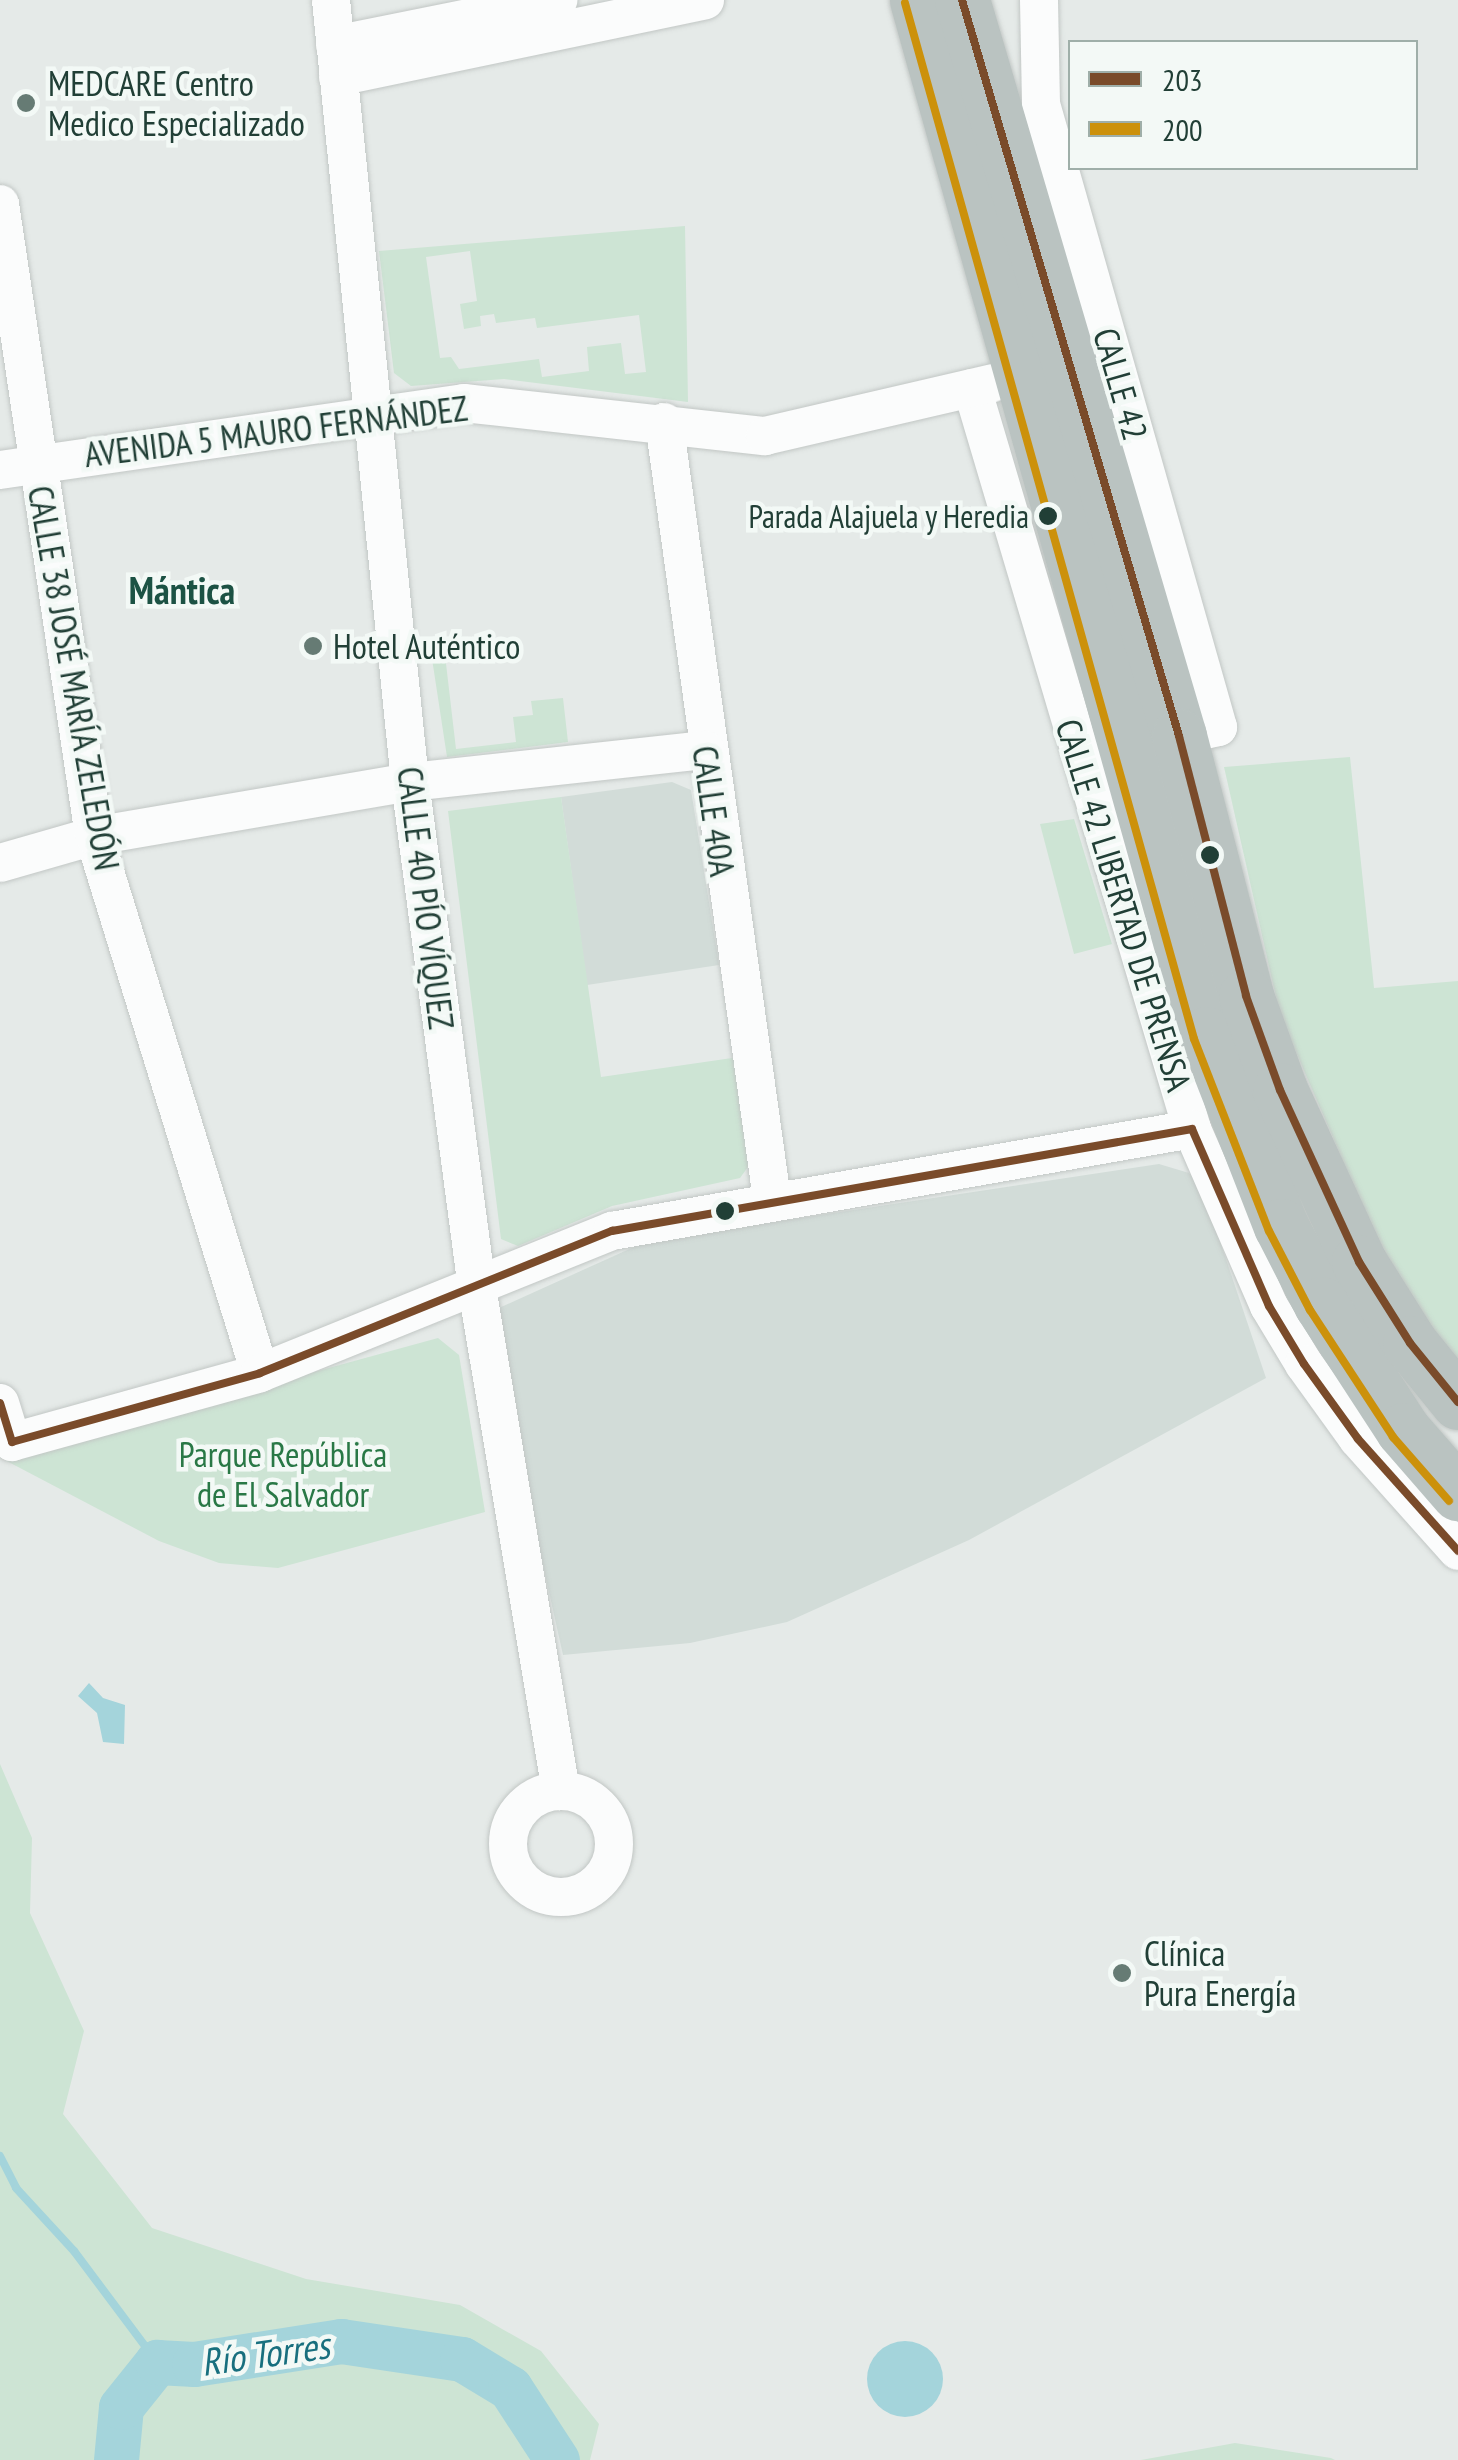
<!DOCTYPE html>
<meta charset="utf-8">
<style>
body{margin:0}
#map{position:relative;width:1458px;height:2460px;overflow:hidden;background:#e5eae8;font-family:"PT Sans Narrow",sans-serif}
div>[style]{position:absolute}
.built>*{inset:0;background:#d2dcd8}
.green>*{inset:0;background:#cde4d4}
.water>*{inset:0;background:#a4d4db}
.round{border-radius:50%}
.stream>*{height:8px;margin:-4px;padding:0 4px;transform-origin:4px;border-radius:4px;background:#a4d4db}
.river>*{height:45px;margin:-22.5px;padding:0 22.5px;transform-origin:22.5px;border-radius:22.5px;background:#a4d4db}
.roads{filter:drop-shadow(0 0 2px #c2c7c5) drop-shadow(0 0 2px #c2c7c5)}
.minor>*{height:38px;margin:-19px;padding:0 19px;transform-origin:19px;border-radius:19px;background:#fbfcfc}
.minor>.ring{margin:-19px;padding:0;box-sizing:content-box;background:none;border:38px solid #fbfcfc;border-radius:50%}
.highway>*{height:55px;margin:-27.5px;padding:0 27.5px;transform-origin:27.5px;border-radius:27.5px;background:#bac3c1}
.bus-1>*{height:8px;margin:-4px;padding:0 4px;transform-origin:4px;border-radius:4px;background:#7a4b2a}
.bus-2>*{height:8px;margin:-4px;padding:0 4px;transform-origin:4px;border-radius:4px;background:#cc910b}
.dots>*{width:28px;height:28px;translate:-50% -50%;box-sizing:border-box;border:5px solid #f3f9f6;border-radius:50%}
span{translate:-50% -50%;white-space:nowrap;text-align:center;line-height:1.15;-webkit-text-stroke:9px #f3f9f6;paint-order:stroke}
.bus-label{font-size:32px;color:#213f36}
.right{translate:-100% -50%;text-align:right}
.poi-label{font-size:35px;color:#213f36}
.left{translate:0 -50%;text-align:left}
.street-label{font-size:35px;color:#213f36}
.park-label{font-size:35px;color:#297846}
.neighbourhood-label{font-size:38px;color:#1c5244;font-weight:700}
.water-label{font-size:38px;color:#186f7e;font-style:italic}
.legend{position:absolute;left:1068px;top:40px;width:350px;height:130px;box-sizing:border-box;background:#f3f9f6;border:2px solid #9fafa9;margin:0;padding:12px 18px;list-style:none;font-size:30px;color:#213f36}
.legend li{display:flex;align-items:center;gap:20px;height:50px}
.legend b{width:50px;border:2px solid #9fafa9}
</style>
<div id="map">
<div class="built">
<i style="clip-path:polygon(672px 782px,691px 790px,719px 965px,587px 985px,561px 797px)"></i>
<i style="clip-path:polygon(1159px 1164px,1189px 1173px,1201px 1185px,1266px 1378px,969px 1540px,787px 1622px,690px 1643px,563px 1655px,529px 1502px,499px 1308px,647px 1241px)"></i>
</div>
<div class="green">
<i style="clip-path:polygon(evenodd,685px 226px,688px 402px,504px 379px,411px 386px,394px 373px,379px 251px,685px 226px,470px 251px,477px 301px,460px 304px,464px 329px,481px 326px,480px 316px,494px 314px,496px 323px,535px 318px,537px 328px,639px 315px,646px 372px,625px 374px,621px 343px,587px 347px,589px 371px,542px 377px,539px 359px,459px 369px,451px 357px,440px 358px,426px 257px,470px 251px)"></i>
<i style="clip-path:polygon(443px 638px,456px 749px,516px 742px,513px 717px,533px 715px,531px 701px,563px 698px,568px 742px,447px 757px,429px 639px)"></i>
<i style="clip-path:polygon(1350px 757px,1374px 988px,1458px 981px,1458px 1374px,1391px 1272px,1280px 1015px,1224px 767px)"></i>
<i style="clip-path:polygon(561px 797px,601px 1077px,739px 1057px,753px 1160px,740px 1178px,612px 1206px,518px 1246px,501px 1239px,448px 811px)"></i>
<i style="clip-path:polygon(1074px 819px,1112px 944px,1074px 954px,1040px 824px)"></i>
<i style="clip-path:polygon(438px 1338px,459px 1355px,485px 1512px,278px 1568px,219px 1563px,159px 1541px,1px 1458px)"></i>
<i style="clip-path:polygon(0 1764px,32px 1838px,30px 1913px,84px 2031px,63px 2114px,152px 2228px,306px 2279px,460px 2305px,541px 2351px,599px 2424px,590px 2460px,0 2460px)"></i>
<i style="clip-path:polygon(1235px 2443px,1331px 2458px,1335px 2460px,1141px 2460px)"></i>
</div>
<div class="water">
<i style="clip-path:polygon(89px 1683px,103px 1698px,125px 1705px,124px 1744px,103px 1742px,97px 1713px,78px 1696px)"></i>
<i class="round" style="left:867px;top:2341px;width:76px;height:76px"></i>
</div>
<div class="stream">
<i style="left:0;top:2156px;width:36px;rotate:63deg"></i>
<i style="left:16px;top:2188px;width:86px;rotate:47.4deg"></i>
<i style="left:74px;top:2251px;width:139px;rotate:53.2deg"></i>
</div>
<div class="river">
<i style="left:116px;top:2460px;width:53px;rotate:-84.6deg"></i>
<i style="left:121px;top:2407px;width:58px;rotate:-51.3deg"></i>
<i style="left:157px;top:2362px;width:37px;rotate:3deg"></i>
<i style="left:194px;top:2364px;width:149px;rotate:-8.9deg"></i>
<i style="left:341px;top:2341px;width:122px;rotate:8.5deg"></i>
<i style="left:462px;top:2359px;width:56px;rotate:31.1deg"></i>
<i style="left:510px;top:2388px;width:86px;rotate:56.9deg"></i>
</div>
<div class="roads">
<div class="minor">
<i style="left:331px;top:0;width:786px;rotate:84.23deg"></i>
<i style="left:410px;top:782px;width:510px;rotate:82.46deg"></i>
<i style="left:477px;top:1288px;width:510px;rotate:80.52deg"></i>
<i style="left:1039px;top:0;width:104px;rotate:88.9deg"></i>
<i style="left:1041px;top:104px;width:648px;rotate:74.14deg"></i>
<i style="left:1218px;top:727px;width:40px;rotate:167deg"></i>
<i style="left:335px;top:45px;width:228px;rotate:-11.4deg"></i>
<i style="left:338px;top:77px;width:375px;rotate:-11.8deg"></i>
<i style="left:0;top:204px;width:639px;rotate:81.54deg"></i>
<i style="left:94px;top:836px;width:562px;rotate:72.82deg"></i>
<i style="left:972px;top:388px;width:773px;rotate:73.46deg"></i>
<i style="left:1192px;top:1129px;width:193px;rotate:66.5deg"></i>
<i style="left:1269px;top:1306px;width:68px;rotate:58.9deg"></i>
<i style="left:1304px;top:1364px;width:92px;rotate:54.2deg"></i>
<i style="left:1358px;top:1439px;width:150px;rotate:48.2deg"></i>
<i style="left:664px;top:422px;width:784px;rotate:82.09deg"></i>
<i style="left:0;top:470px;width:469px;rotate:-8.2deg"></i>
<i style="left:464px;top:403px;width:303px;rotate:6.3deg"></i>
<i style="left:765px;top:436px;width:233px;rotate:-13.1deg"></i>
<i style="left:0;top:863px;width:98px;rotate:-16deg"></i>
<i style="left:94px;top:836px;width:321px;rotate:-9.7deg"></i>
<i style="left:410px;top:782px;width:297px;rotate:-6.2deg"></i>
<i style="left:0;top:1403px;width:41px;rotate:72.9deg"></i>
<i style="left:12px;top:1442px;width:257px;rotate:-15.5deg"></i>
<i style="left:260px;top:1373px;width:380px;rotate:-22deg"></i>
<i style="left:612px;top:1231px;width:589px;rotate:-9.97deg"></i>
<i class="ring" style="left:508px;top:1791px;width:68px;height:68px"></i>
</div>
<div class="highway">
<i style="left:917px;top:0;width:1074px;rotate:74.38deg"></i>
<i style="left:1206px;top:1034px;width:206px;rotate:68.7deg"></i>
<i style="left:1281px;top:1226px;width:88px;rotate:62.9deg"></i>
<i style="left:1321px;top:1304px;width:150px;rotate:56.9deg"></i>
<i style="left:1403px;top:1430px;width:84px;rotate:48.9deg"></i>
<i style="left:962px;top:0;width:767px;rotate:73.57deg"></i>
<i style="left:1179px;top:736px;width:268px;rotate:75.5deg"></i>
<i style="left:1246px;top:996px;width:100px;rotate:70.1deg"></i>
<i style="left:1280px;top:1090px;width:189px;rotate:65.3deg"></i>
<i style="left:1359px;top:1262px;width:96px;rotate:57.8deg"></i>
<i style="left:1410px;top:1343px;width:76px;rotate:50.9deg"></i>
</div>
</div>
<div class="bus-1">
<i style="left:962px;top:0;width:767px;rotate:73.57deg"></i>
<i style="left:1179px;top:736px;width:268px;rotate:75.5deg"></i>
<i style="left:1246px;top:996px;width:100px;rotate:70.1deg"></i>
<i style="left:1280px;top:1090px;width:189px;rotate:65.3deg"></i>
<i style="left:1359px;top:1262px;width:96px;rotate:57.8deg"></i>
<i style="left:1410px;top:1343px;width:76px;rotate:50.9deg"></i>
<i style="left:0;top:1403px;width:41px;rotate:72.9deg"></i>
<i style="left:12px;top:1442px;width:257px;rotate:-15.5deg"></i>
<i style="left:260px;top:1373px;width:380px;rotate:-22deg"></i>
<i style="left:612px;top:1231px;width:589px;rotate:-9.97deg"></i>
<i style="left:1192px;top:1129px;width:193px;rotate:66.5deg"></i>
<i style="left:1269px;top:1306px;width:68px;rotate:58.9deg"></i>
<i style="left:1304px;top:1364px;width:92px;rotate:54.2deg"></i>
<i style="left:1358px;top:1439px;width:150px;rotate:48.2deg"></i>
</div>
<div class="bus-2">
<i style="left:905px;top:3px;width:1076px;rotate:74.41deg"></i>
<i style="left:1194px;top:1039px;width:206px;rotate:68.7deg"></i>
<i style="left:1269px;top:1231px;width:89px;rotate:62.6deg"></i>
<i style="left:1310px;top:1310px;width:152px;rotate:56.8deg"></i>
<i style="left:1393px;top:1437px;width:85px;rotate:48.8deg"></i>
</div>
<div class="dots">
<i style="left:26px;top:103px;background:#667b74"></i>
<i style="left:1048px;top:516px;background:#213f36"></i>
<i style="left:313px;top:646px;background:#667b74"></i>
<i style="left:1210px;top:855px;background:#213f36"></i>
<i style="left:725px;top:1211px;background:#213f36"></i>
<i style="left:1122px;top:1973px;background:#667b74"></i>
</div>
<div class="bus-label">
<span class="right" style="left:1029px;top:516px">Parada Alajuela y Heredia</span>
</div>
<div class="poi-label">
<span class="left" style="left:48px;top:103px">MEDCARE Centro<br>Medico Especializado</span>
<span class="left" style="left:333px;top:646px">Hotel Auténtico</span>
<span class="left" style="left:1144px;top:1973px">Clínica<br>Pura Energía</span>
</div>
<div class="street-label">
<span style="left:1121px;top:384px;rotate:74deg">CALLE 42</span>
<span style="left:276px;top:431px;rotate:-7deg">AVENIDA 5 MAURO FERNÁNDEZ</span>
<span style="left:74px;top:678px;rotate:80deg">CALLE 38 JOSÉ MARÍA ZELEDÓN</span>
<span style="left:714px;top:811px;rotate:82deg">CALLE 40A</span>
<span style="left:426px;top:898px;rotate:83deg">CALLE 40 PÍO VÍQUEZ</span>
<span style="left:1124px;top:905px;rotate:73deg">CALLE 42 LIBERTAD DE PRENSA</span>
</div>
<div class="park-label">
<span style="left:283px;top:1474px">Parque República<br>de El Salvador</span>
</div>
<div class="neighbourhood-label">
<span style="left:182px;top:590px">Mántica</span>
</div>
<div class="water-label">
<span style="left:265px;top:2353px;rotate:-8deg">Río Torres</span>
</div>
<ul class="legend">
<li><b style="height:12px;background:#7a4b2a"></b>203</li>
<li><b style="height:12px;background:#cc910b"></b>200</li>
</ul>
</div>
